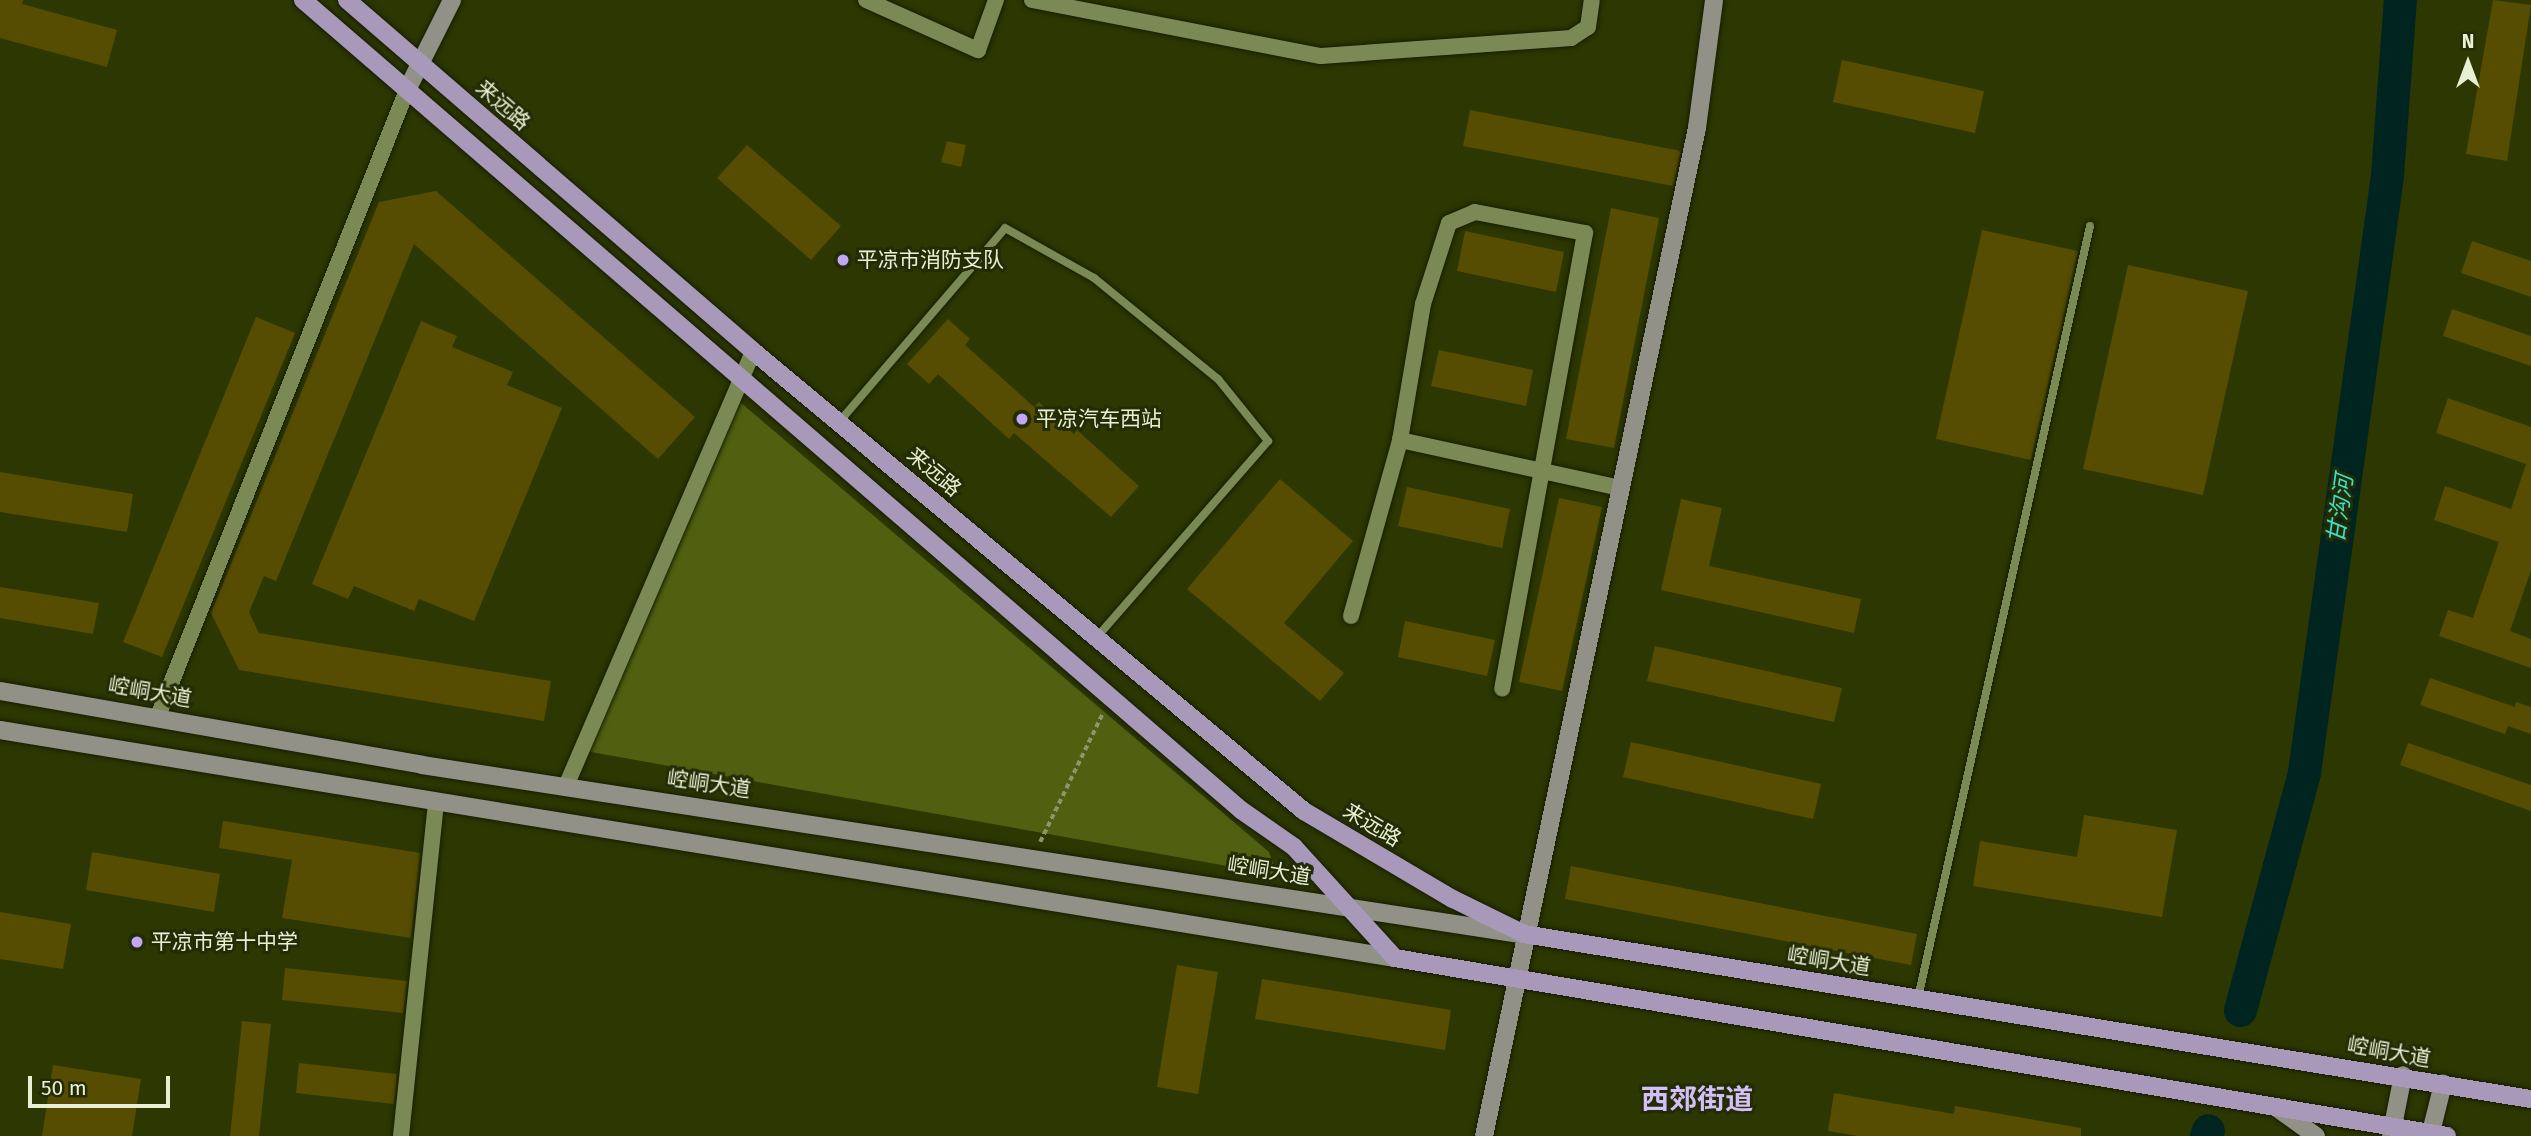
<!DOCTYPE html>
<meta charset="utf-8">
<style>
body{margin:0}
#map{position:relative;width:2531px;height:1136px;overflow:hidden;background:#2d3702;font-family:"Fira Sans","Noto Sans SC",sans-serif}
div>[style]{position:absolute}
.green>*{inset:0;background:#506010}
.river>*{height:33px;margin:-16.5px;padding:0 16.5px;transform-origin:16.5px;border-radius:16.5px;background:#00241f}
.building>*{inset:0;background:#564d03}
.path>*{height:3.5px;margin-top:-1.75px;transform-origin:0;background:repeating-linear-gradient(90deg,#8d956e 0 5px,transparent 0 8.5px)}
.roads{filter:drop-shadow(0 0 2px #161e00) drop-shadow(0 0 2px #161e00)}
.lane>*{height:8px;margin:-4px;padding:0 4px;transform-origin:4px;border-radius:4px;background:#7b8955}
.street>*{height:16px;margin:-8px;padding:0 8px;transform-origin:8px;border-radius:8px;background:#7b8955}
.secondary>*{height:18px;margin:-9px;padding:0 9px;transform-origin:9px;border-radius:9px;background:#929188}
.primary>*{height:18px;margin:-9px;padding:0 9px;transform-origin:9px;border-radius:9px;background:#a899ba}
.dots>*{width:19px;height:19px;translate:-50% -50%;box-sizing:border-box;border:4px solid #242c06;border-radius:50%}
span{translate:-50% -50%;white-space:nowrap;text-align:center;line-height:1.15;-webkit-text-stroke:6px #242c06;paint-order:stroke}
.street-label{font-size:21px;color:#e7efd4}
.poi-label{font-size:21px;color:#e7efd4}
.left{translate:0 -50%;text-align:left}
.water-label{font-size:23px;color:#39e0c9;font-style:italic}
.district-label{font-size:28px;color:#d4c0f8;font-weight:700}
.north{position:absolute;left:2433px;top:28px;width:70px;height:70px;-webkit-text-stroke:5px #242c06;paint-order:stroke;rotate:0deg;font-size:19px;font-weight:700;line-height:28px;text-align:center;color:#e7efd4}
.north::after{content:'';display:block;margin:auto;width:24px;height:32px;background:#e7efd4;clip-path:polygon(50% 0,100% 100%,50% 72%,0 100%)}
.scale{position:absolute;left:28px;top:1076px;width:142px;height:32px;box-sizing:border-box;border:4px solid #e7efd4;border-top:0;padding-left:9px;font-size:21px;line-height:24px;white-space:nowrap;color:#e7efd4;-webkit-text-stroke:5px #242c06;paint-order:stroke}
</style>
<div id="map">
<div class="green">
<i style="clip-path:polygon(740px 402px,1269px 852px,1277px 875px,580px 750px)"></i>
</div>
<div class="river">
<i style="left:2240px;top:1010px;width:246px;rotate:-74.9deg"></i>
<i style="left:2304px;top:772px;width:603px;rotate:-82.08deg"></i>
<i style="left:2387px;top:175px;width:175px;rotate:-85.8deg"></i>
<i style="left:2206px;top:1136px;width:6px;rotate:-72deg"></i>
</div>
<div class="building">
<i style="clip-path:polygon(0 0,23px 0,22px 4px,117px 30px,107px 67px,0 38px)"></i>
<i style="clip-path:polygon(2493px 0,2531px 5px,2507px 161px,2466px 154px)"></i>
<i style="clip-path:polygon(1842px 60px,1984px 91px,1975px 133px,1833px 102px)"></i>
<i style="clip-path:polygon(1470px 110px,1681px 151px,1673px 186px,1463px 146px)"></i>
<i style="clip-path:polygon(947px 141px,966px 145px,961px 167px,941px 162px)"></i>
<i style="clip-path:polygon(747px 145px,841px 226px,811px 260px,717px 178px)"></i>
<i style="clip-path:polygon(436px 191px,695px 417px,658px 459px,414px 244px,276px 581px,264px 576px,249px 612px,259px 633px,551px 681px,544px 721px,239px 670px,211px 613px,379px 202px)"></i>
<i style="clip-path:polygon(1611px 208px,1659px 218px,1614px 448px,1566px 439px)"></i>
<i style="clip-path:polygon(1982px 230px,2078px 251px,2031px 460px,1936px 439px)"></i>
<i style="clip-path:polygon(1465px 231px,1564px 252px,1556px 292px,1457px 271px)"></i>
<i style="clip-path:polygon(2472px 241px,2531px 261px,2531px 297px,2461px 273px)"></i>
<i style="clip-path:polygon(2128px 265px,2248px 291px,2203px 495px,2083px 469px)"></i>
<i style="clip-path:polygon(2452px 309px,2531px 336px,2531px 366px,2443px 336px)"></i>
<i style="clip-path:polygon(256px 317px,295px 333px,162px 657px,123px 642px)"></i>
<i style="clip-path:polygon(948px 319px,970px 339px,965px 345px,1034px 407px,1039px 402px,1074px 434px,1077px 430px,1139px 486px,1111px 517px,1014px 433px,1009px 439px,938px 374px,929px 384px,907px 364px)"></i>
<i style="clip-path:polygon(421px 321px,457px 336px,452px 347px,513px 372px,507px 385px,562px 408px,474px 621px,419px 599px,414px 611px,354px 586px,348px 599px,312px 584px)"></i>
<i style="clip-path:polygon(1439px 350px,1533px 370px,1526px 406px,1431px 386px)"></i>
<i style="clip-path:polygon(2448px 398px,2531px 427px,2531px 570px,2510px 631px,2531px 639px,2531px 668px,2439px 636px,2448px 610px,2473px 618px,2499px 542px,2434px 520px,2445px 486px,2511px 509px,2526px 464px,2436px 433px)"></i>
<i style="clip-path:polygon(0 472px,133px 494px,127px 532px,0 512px)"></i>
<i style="clip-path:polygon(1280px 479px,1353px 541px,1284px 623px,1344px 673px,1320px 701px,1187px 589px)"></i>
<i style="clip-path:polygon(1407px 487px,1510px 509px,1502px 548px,1398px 526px)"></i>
<i style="clip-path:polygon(1559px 498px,1602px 507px,1562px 691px,1519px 682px)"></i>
<i style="clip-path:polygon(1681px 499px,1722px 508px,1709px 566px,1861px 599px,1854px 633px,1661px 590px)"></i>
<i style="clip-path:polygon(0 587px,99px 603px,93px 634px,0 618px)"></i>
<i style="clip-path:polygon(1405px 621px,1495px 640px,1487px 676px,1398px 657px)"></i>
<i style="clip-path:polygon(1655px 646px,1842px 688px,1834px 722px,1647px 681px)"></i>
<i style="clip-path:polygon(2430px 678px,2515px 707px,2516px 702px,2531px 707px,2531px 734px,2508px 726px,2505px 734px,2420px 705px)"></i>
<i style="clip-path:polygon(1631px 742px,1821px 784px,1813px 819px,1623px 777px)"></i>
<i style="clip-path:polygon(2408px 743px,2531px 785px,2531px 811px,2400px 765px)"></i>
<i style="clip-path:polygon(2084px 815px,2177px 830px,2162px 917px,1973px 886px,1980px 841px,2077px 857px)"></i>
<i style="clip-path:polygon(223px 821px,420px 853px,411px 938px,282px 918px,292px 860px,219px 848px)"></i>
<i style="clip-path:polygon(92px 852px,220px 874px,214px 912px,86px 890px)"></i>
<i style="clip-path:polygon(1571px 866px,1917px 934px,1911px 965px,1565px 899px)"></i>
<i style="clip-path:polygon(0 912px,71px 924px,63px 969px,0 959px)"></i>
<i style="clip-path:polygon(1177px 965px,1218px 972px,1198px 1094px,1157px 1087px)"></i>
<i style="clip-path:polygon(285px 968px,407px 981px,403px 1013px,282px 1000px)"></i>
<i style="clip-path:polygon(1262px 979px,1451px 1010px,1445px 1050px,1255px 1019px)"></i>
<i style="clip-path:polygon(242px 1021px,271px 1024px,259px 1136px,230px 1136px)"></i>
<i style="clip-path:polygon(299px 1063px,397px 1074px,394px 1104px,296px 1093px)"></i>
<i style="clip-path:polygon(53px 1065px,141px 1079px,132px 1136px,42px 1136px)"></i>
<i style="clip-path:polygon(1834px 1093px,1954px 1114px,1955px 1106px,2081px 1128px,2081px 1136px,1858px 1136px,1828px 1131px)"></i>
</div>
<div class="path">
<i style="left:1040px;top:842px;width:144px;rotate:-64deg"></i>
</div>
<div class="roads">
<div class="lane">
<i style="left:839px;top:422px;width:255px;rotate:-49.4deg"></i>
<i style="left:1005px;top:228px;width:102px;rotate:29.3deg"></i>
<i style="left:1094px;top:278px;width:160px;rotate:39.2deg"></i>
<i style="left:1218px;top:379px;width:80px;rotate:51.1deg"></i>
<i style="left:1268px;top:441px;width:260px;rotate:131.1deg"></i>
<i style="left:1918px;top:998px;width:791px;rotate:-77.44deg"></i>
</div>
<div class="street">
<i style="left:866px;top:0;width:123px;rotate:24.1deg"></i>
<i style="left:978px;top:50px;width:53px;rotate:-70.2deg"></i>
<i style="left:1032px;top:0;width:294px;rotate:11deg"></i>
<i style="left:1321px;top:56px;width:251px;rotate:-4.1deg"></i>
<i style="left:1571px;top:38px;width:20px;rotate:-33deg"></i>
<i style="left:1588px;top:27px;width:27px;rotate:-82deg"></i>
<i style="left:1400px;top:440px;width:225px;rotate:12.3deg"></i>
<i style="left:1351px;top:616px;width:183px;rotate:-74.4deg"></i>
<i style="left:1400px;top:440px;width:138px;rotate:-80.4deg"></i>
<i style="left:1423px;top:304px;width:85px;rotate:-72.2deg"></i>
<i style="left:1449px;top:223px;width:28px;rotate:-23deg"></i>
<i style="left:1475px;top:212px;width:112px;rotate:10.8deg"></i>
<i style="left:1585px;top:233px;width:463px;rotate:100.3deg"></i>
<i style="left:158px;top:716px;width:674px;rotate:-68.31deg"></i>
<i style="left:566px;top:786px;width:473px;rotate:-66.7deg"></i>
<i style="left:401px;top:1136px;width:336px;rotate:-84deg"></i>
</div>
<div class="secondary">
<i style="left:407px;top:90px;width:101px;rotate:-63.4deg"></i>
<i style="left:0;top:691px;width:428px;rotate:9.9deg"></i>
<i style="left:422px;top:765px;width:1111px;rotate:8.75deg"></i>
<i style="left:0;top:730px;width:1414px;rotate:9.28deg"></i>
<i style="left:2277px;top:1108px;width:48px;rotate:35.7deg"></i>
<i style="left:1484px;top:1136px;width:1030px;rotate:-78.07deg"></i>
<i style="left:1697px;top:128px;width:129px;rotate:-82.4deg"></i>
<i style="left:2391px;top:1136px;width:62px;rotate:-78.9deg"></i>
<i style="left:2430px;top:1136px;width:54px;rotate:-76deg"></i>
</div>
<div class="primary">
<i style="left:303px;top:0;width:1239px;rotate:40.81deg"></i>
<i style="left:1241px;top:810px;width:65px;rotate:34.9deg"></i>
<i style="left:1294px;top:847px;width:150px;rotate:47.7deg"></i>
<i style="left:1395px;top:958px;width:1067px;rotate:9.6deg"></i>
<i style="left:347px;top:0;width:537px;rotate:40.84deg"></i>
<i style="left:753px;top:351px;width:718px;rotate:39.86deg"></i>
<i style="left:1304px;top:811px;width:173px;rotate:30.6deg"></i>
<i style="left:1453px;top:899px;width:79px;rotate:26.2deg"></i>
<i style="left:1524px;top:934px;width:1020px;rotate:9.31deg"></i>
</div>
</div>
<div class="dots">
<i style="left:843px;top:260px;background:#c3a7f2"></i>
<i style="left:1022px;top:419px;background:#c3a7f2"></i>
<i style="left:137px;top:942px;background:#c3a7f2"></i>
</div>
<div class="street-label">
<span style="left:503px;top:105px;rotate:41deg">来远路</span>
<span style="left:934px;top:472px;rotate:40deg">来远路</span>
<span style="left:150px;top:692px;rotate:10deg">崆峒大道</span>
<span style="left:709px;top:784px;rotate:8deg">崆峒大道</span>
<span style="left:1372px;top:825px;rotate:31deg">来远路</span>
<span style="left:1269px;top:871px;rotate:9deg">崆峒大道</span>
<span style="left:1829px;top:961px;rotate:9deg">崆峒大道</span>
<span style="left:2389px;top:1052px;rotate:10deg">崆峒大道</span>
</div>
<div class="poi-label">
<span class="left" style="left:857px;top:260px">平凉市消防支队</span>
<span class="left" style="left:1036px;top:419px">平凉汽车西站</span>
<span class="left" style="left:151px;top:942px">平凉市第十中学</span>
</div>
<div class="water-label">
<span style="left:2340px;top:509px;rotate:-82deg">甘沟河</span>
</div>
<div class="district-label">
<span style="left:1697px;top:1100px">西郊街道</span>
</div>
<div class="north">N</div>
<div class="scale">50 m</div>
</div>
